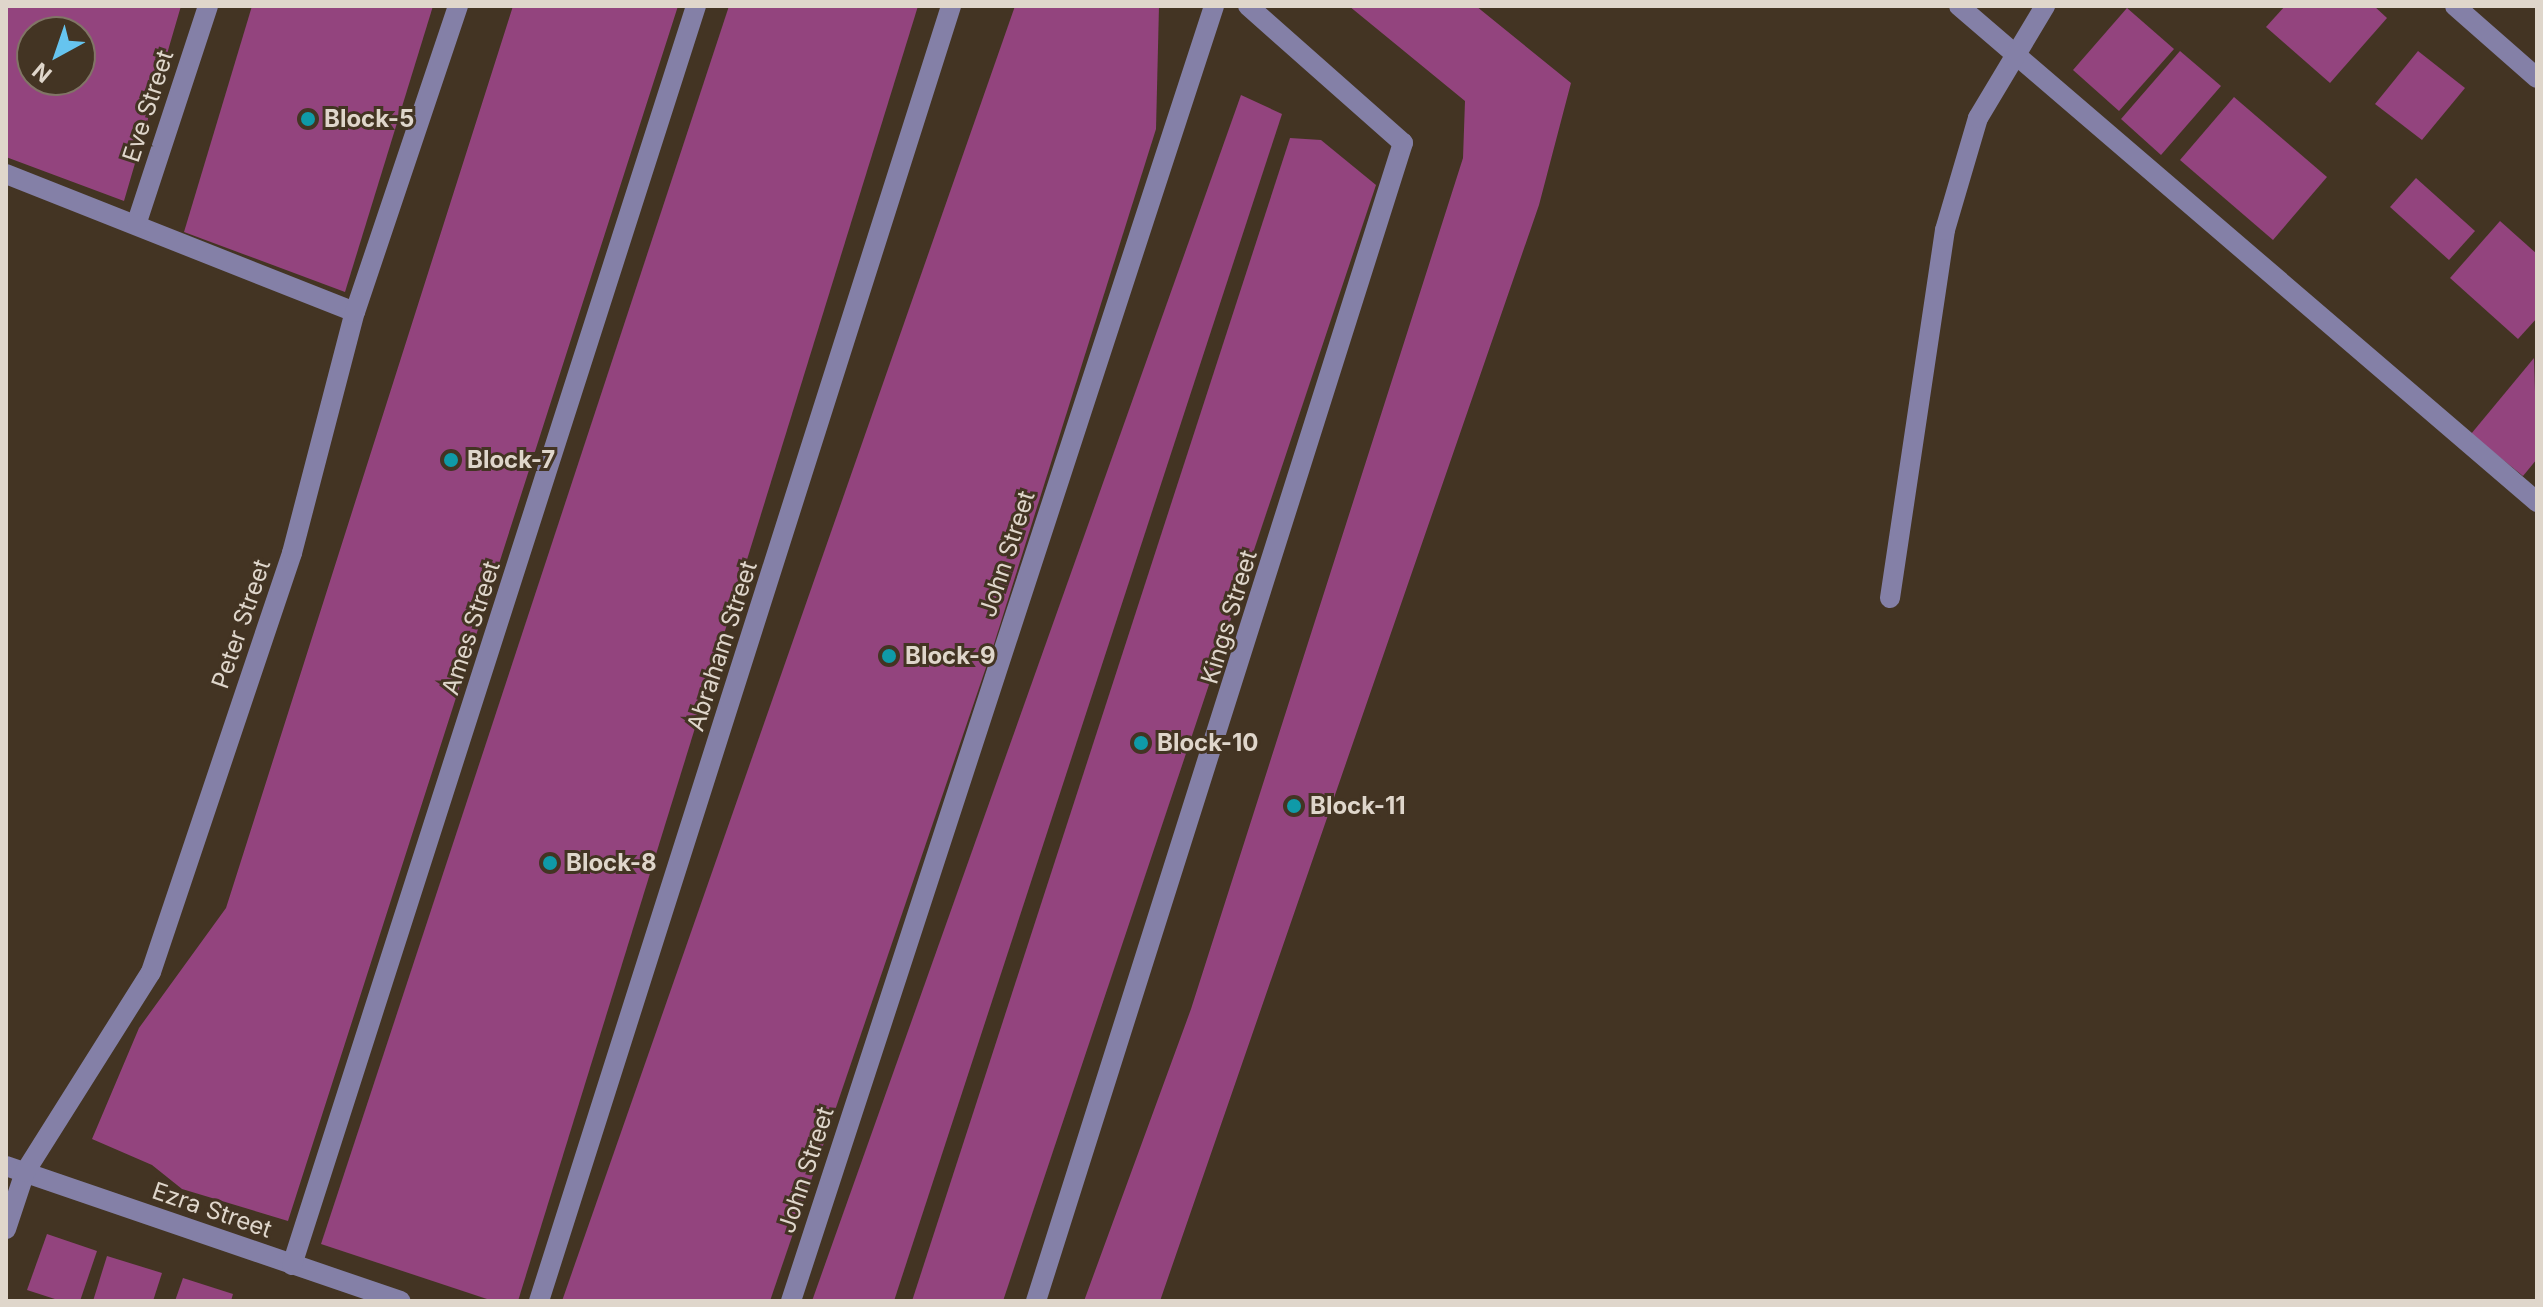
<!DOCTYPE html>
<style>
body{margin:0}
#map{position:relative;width:2543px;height:1307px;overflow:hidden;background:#433423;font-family:Inter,sans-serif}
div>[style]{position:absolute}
.building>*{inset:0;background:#93447e}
.minor>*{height:20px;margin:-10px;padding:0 10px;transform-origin:10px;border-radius:10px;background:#8480a7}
.dots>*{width:22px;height:22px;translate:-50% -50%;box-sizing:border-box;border:4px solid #433423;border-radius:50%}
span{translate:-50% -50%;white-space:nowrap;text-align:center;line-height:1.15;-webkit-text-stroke:6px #433423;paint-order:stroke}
.street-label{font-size:24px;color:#dfd6cb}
.poi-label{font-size:24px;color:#dfd6cb;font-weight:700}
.left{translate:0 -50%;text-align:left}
.frame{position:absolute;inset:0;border:8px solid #dfd6cb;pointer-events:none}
.north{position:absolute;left:16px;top:16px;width:80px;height:80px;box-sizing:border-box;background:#433423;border:2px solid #817566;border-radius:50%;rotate:220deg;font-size:22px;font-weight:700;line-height:32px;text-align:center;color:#dfd6cb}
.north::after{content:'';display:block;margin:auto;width:28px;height:36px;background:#66c4ef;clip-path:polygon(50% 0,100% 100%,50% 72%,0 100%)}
</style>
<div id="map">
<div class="building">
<i style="clip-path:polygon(evenodd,6px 6px,181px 6px,124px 201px,6px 157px,6px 6px,32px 32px,80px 32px,80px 80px,32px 80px,32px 32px)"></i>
<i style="clip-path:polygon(252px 6px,433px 6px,345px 292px,184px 232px)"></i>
<i style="clip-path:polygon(513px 6px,678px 6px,288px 1221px,182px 1189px,152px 1165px,92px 1139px,139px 1028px,226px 908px)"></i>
<i style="clip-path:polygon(729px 6px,918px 6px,518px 1301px,493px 1301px,321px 1244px)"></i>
<i style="clip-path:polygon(1015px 6px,1159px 6px,1156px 129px,994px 644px,770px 1301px,562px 1301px)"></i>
<i style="clip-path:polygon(1349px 6px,1476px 6px,1571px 83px,1539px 205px,1160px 1301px,1084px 1301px,1191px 1009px,1463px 158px,1465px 101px)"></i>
<i style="clip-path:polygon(2285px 6px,2374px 6px,2387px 18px,2330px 83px,2266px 27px)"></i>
<i style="clip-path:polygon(2127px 8px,2174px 49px,2119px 111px,2073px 70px)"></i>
<i style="clip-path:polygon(2180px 51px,2221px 86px,2161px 155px,2121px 119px)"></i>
<i style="clip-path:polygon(2418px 51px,2465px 88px,2422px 140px,2375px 104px)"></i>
<i style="clip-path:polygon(1241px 95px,1282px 114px,894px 1301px,812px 1301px)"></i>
<i style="clip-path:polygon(2234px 97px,2327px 177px,2273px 240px,2180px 160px)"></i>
<i style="clip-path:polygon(1290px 138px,1321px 140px,1376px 185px,1003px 1301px,912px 1301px)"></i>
<i style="clip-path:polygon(2416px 178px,2475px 231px,2449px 260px,2390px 207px)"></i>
<i style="clip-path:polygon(2500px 221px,2537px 254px,2537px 318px,2518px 339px,2450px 278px)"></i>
<i style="clip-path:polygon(2534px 358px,2537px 459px,2523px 476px,2471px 434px)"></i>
<i style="clip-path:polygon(47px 1234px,97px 1251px,80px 1301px,61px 1301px,27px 1290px)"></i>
<i style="clip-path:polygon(107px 1256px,162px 1273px,153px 1301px,93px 1301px)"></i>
<i style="clip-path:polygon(183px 1278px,233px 1294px,231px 1301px,175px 1301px)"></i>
</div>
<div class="minor">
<i style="left:1959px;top:6px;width:762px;rotate:40.63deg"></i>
<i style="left:2455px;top:6px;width:109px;rotate:41.3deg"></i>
<i style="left:6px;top:174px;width:375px;rotate:21.6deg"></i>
<i style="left:137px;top:222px;width:227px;rotate:-71.8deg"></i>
<i style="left:1890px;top:598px;width:372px;rotate:-81.5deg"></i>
<i style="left:1945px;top:230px;width:117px;rotate:-73.6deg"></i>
<i style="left:1978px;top:118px;width:131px;rotate:-59.1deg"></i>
<i style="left:6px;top:1166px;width:417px;rotate:18.9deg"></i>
<i style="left:6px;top:1229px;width:60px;rotate:-71.6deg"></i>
<i style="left:25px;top:1172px;width:236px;rotate:-57.8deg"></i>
<i style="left:151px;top:972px;width:442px;rotate:-71.4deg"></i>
<i style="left:292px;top:553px;width:249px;rotate:-75.4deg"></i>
<i style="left:355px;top:312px;width:323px;rotate:-71.4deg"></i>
<i style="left:292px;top:1265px;width:1322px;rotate:-72.21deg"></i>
<i style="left:539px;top:1301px;width:1359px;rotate:-72.35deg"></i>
<i style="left:791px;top:1301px;width:1362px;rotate:-71.91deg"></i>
<i style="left:1036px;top:1301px;width:1215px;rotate:-72.42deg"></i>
<i style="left:1403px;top:143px;width:207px;rotate:-138.5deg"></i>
</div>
<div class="dots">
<i style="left:308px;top:119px;background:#0f9aa8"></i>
<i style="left:451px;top:460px;background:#0f9aa8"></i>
<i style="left:889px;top:656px;background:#0f9aa8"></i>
<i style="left:1141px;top:743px;background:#0f9aa8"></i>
<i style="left:1294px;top:806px;background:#0f9aa8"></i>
<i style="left:550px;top:863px;background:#0f9aa8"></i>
</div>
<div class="street-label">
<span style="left:148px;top:106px;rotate:-72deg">Eve Street</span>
<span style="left:1007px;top:554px;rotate:-72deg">John Street</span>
<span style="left:1229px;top:617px;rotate:-73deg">Kings Street</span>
<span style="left:241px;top:624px;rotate:-71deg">Peter Street</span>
<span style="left:471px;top:628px;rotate:-72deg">Ames Street</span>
<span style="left:722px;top:646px;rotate:-72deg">Abraham Street</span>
<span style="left:806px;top:1170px;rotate:-72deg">John Street</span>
<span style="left:212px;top:1210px;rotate:19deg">Ezra Street</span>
</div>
<div class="poi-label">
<span class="left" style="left:324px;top:119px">Block-5</span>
<span class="left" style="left:467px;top:460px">Block-7</span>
<span class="left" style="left:905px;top:656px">Block-9</span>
<span class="left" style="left:1157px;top:743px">Block-10</span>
<span class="left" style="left:1310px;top:806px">Block-11</span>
<span class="left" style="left:566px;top:863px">Block-8</span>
</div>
<div class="frame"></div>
<div class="north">N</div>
</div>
